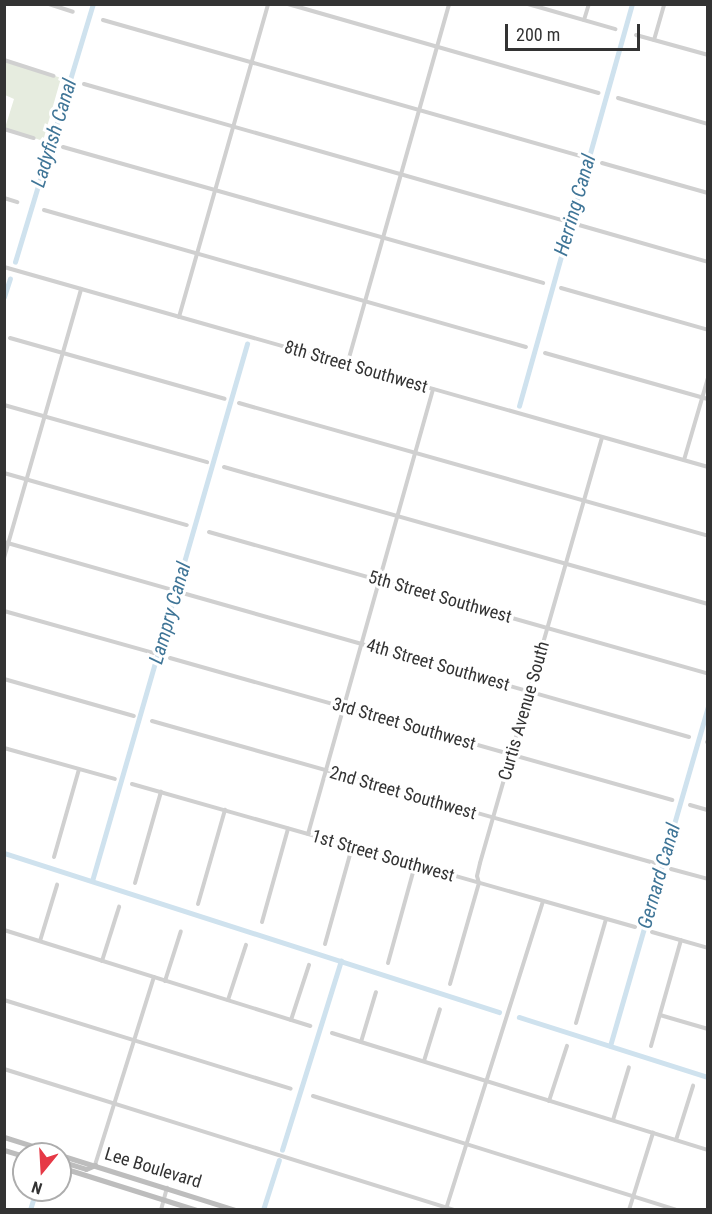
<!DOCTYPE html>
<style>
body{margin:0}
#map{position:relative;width:712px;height:1214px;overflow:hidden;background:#fff;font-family:"Roboto Condensed",sans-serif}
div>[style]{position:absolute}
.green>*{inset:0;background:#e6ecdf}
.canal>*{height:4.5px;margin:-2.25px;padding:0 2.25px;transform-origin:2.25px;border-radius:2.25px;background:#cfe2ee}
.street>*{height:4px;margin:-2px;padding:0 2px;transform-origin:2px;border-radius:2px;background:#d0d0d0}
.secondary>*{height:5px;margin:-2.5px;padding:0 2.5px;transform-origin:2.5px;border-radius:2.5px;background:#bdbdbd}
span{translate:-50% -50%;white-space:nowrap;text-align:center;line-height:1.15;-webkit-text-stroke:6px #fff;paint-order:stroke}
.street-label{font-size:18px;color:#333}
.water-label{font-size:20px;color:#3f7597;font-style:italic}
.frame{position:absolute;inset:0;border:6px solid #333;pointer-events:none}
.north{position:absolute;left:12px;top:1142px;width:60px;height:60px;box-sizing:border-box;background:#fff;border:2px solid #adadad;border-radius:50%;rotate:198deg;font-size:16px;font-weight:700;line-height:24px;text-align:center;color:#333}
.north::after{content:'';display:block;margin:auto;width:21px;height:27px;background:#e63946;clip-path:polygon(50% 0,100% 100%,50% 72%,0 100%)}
.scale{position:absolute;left:505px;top:24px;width:135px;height:27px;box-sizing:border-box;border:3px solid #333;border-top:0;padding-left:8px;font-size:18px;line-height:21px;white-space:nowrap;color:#333;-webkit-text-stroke:4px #fff;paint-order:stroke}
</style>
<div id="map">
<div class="green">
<i style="clip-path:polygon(5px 59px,61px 78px,43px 141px,5px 128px,14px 99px,5px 95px)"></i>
</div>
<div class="canal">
<i style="left:15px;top:262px;width:270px;rotate:-73.2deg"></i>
<i style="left:4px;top:297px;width:19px;rotate:-72deg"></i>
<i style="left:519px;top:406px;width:418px;rotate:-74.3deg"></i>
<i style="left:4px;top:853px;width:520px;rotate:17.81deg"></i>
<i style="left:92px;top:881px;width:559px;rotate:-73.9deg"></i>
<i style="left:519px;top:1017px;width:198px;rotate:17.6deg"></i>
<i style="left:610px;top:1046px;width:353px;rotate:-73.9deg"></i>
<i style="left:282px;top:1150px;width:198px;rotate:-72.7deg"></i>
<i style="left:30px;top:1210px;width:21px;rotate:-73deg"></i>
<i style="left:263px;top:1210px;width:52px;rotate:-72.3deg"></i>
</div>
<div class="street">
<i style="left:49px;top:4px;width:25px;rotate:18deg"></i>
<i style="left:288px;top:4px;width:323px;rotate:16deg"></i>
<i style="left:528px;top:4px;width:91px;rotate:16deg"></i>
<i style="left:103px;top:20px;width:495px;rotate:15.9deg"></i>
<i style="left:584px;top:20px;width:17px;rotate:-73deg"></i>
<i style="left:636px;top:35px;width:75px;rotate:15.5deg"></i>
<i style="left:654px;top:40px;width:37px;rotate:-74deg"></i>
<i style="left:4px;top:60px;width:52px;rotate:17.7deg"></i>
<i style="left:84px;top:84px;width:497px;rotate:15.9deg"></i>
<i style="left:618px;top:98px;width:94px;rotate:16.1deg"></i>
<i style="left:4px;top:129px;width:31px;rotate:17deg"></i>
<i style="left:63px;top:147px;width:499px;rotate:15.8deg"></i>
<i style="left:602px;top:163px;width:110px;rotate:15.8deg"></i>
<i style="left:4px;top:198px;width:14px;rotate:17deg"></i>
<i style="left:44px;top:210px;width:501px;rotate:15.87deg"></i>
<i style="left:579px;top:225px;width:134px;rotate:16deg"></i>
<i style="left:4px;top:267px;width:732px;rotate:15.86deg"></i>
<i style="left:561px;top:288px;width:153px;rotate:15.9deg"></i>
<i style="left:179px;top:317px;width:325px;rotate:-74.1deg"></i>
<i style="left:10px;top:338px;width:223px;rotate:15.8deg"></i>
<i style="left:545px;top:353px;width:169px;rotate:15.8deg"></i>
<i style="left:347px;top:365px;width:375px;rotate:-74.2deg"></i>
<i style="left:239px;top:403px;width:487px;rotate:15.8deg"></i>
<i style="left:4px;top:405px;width:211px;rotate:15.7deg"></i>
<i style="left:684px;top:460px;width:85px;rotate:-73.7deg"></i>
<i style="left:224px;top:467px;width:503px;rotate:15.8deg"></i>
<i style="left:4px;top:473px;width:190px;rotate:15.9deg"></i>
<i style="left:209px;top:532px;width:517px;rotate:15.84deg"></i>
<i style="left:4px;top:542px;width:175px;rotate:15.9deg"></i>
<i style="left:4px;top:558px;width:280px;rotate:-74deg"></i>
<i style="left:186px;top:594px;width:523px;rotate:15.87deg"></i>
<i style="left:4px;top:611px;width:155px;rotate:15.7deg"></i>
<i style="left:170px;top:658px;width:522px;rotate:15.79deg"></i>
<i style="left:4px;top:679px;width:135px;rotate:15.9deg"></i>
<i style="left:152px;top:721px;width:522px;rotate:15.79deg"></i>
<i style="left:707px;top:742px;width:1px"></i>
<i style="left:4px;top:748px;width:115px;rotate:15.6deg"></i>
<i style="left:132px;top:784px;width:523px;rotate:15.87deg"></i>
<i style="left:690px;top:805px;width:19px;rotate:16deg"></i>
<i style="left:308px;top:834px;width:462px;rotate:-74.3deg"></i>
<i style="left:54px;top:857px;width:91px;rotate:-74.1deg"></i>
<i style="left:671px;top:869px;width:38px;rotate:15deg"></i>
<i style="left:135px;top:883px;width:95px;rotate:-74.1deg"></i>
<i style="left:198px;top:904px;width:98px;rotate:-74deg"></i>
<i style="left:262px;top:922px;width:97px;rotate:-74.4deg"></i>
<i style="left:4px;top:930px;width:321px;rotate:17.4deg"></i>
<i style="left:652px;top:932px;width:58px;rotate:15.9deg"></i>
<i style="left:40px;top:941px;width:59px;rotate:-73.1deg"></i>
<i style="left:325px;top:944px;width:101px;rotate:-74.4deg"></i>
<i style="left:102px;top:961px;width:57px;rotate:-72.5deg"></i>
<i style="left:388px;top:963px;width:102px;rotate:-74.6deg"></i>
<i style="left:165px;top:981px;width:52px;rotate:-72.3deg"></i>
<i style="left:450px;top:984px;width:105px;rotate:-74deg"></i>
<i style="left:479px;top:883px;width:7px;rotate:-106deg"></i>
<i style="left:477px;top:876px;width:13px;rotate:-77deg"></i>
<i style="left:480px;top:863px;width:443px;rotate:-74deg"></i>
<i style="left:4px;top:1000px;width:300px;rotate:17.2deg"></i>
<i style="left:228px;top:1000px;width:58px;rotate:-71.9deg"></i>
<i style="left:660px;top:1015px;width:50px;rotate:16.3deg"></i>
<i style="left:291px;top:1020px;width:58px;rotate:-71.9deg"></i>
<i style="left:576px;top:1023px;width:108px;rotate:-73.9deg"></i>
<i style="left:332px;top:1033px;width:394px;rotate:17.3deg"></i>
<i style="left:361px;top:1042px;width:52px;rotate:-73.3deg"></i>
<i style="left:651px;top:1046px;width:110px;rotate:-74.2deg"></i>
<i style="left:424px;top:1061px;width:54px;rotate:-72.9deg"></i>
<i style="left:4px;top:1069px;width:473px;rotate:17.4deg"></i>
<i style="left:313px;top:1096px;width:380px;rotate:17.4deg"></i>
<i style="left:549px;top:1101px;width:58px;rotate:-71.9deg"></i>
<i style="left:613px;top:1120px;width:55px;rotate:-73.2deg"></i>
<i style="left:676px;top:1140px;width:57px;rotate:-72.5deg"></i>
<i style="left:95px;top:1165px;width:197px;rotate:-72.6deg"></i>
<i style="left:446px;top:1209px;width:323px;rotate:-72.5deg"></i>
<i style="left:161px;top:1210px;width:23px;rotate:-75deg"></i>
<i style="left:629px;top:1210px;width:81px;rotate:-72.7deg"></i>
</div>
<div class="secondary">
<i style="left:4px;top:1137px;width:57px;rotate:17.5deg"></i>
<i style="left:4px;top:1150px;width:21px;rotate:17deg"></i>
<i style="left:21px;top:1155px;width:6px;rotate:-39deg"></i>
<i style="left:26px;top:1151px;width:9px;rotate:18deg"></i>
<i style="left:60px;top:1155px;width:184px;rotate:17.4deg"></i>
<i style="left:60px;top:1161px;width:27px;rotate:17deg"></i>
<i style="left:86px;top:1169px;width:10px;rotate:-24deg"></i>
<i style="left:60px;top:1167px;width:143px;rotate:17.5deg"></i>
</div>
<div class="street-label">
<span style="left:356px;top:367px;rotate:16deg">8th Street Southwest</span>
<span style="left:440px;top:597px;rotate:16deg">5th Street Southwest</span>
<span style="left:438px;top:665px;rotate:16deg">4th Street Southwest</span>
<span style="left:524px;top:711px;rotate:-74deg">Curtis Avenue South</span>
<span style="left:404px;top:724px;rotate:16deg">3rd Street Southwest</span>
<span style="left:403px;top:793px;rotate:16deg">2nd Street Southwest</span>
<span style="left:383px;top:856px;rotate:16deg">1st Street Southwest</span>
<span style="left:153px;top:1168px;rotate:17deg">Lee Boulevard</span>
</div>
<div class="water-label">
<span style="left:54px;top:133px;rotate:-73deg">Ladyfish Canal</span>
<span style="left:575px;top:205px;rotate:-74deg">Herring Canal</span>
<span style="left:170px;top:613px;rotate:-74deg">Lampry Canal</span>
<span style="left:659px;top:876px;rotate:-74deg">Gernard Canal</span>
</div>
<div class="frame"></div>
<div class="north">N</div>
<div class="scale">200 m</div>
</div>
